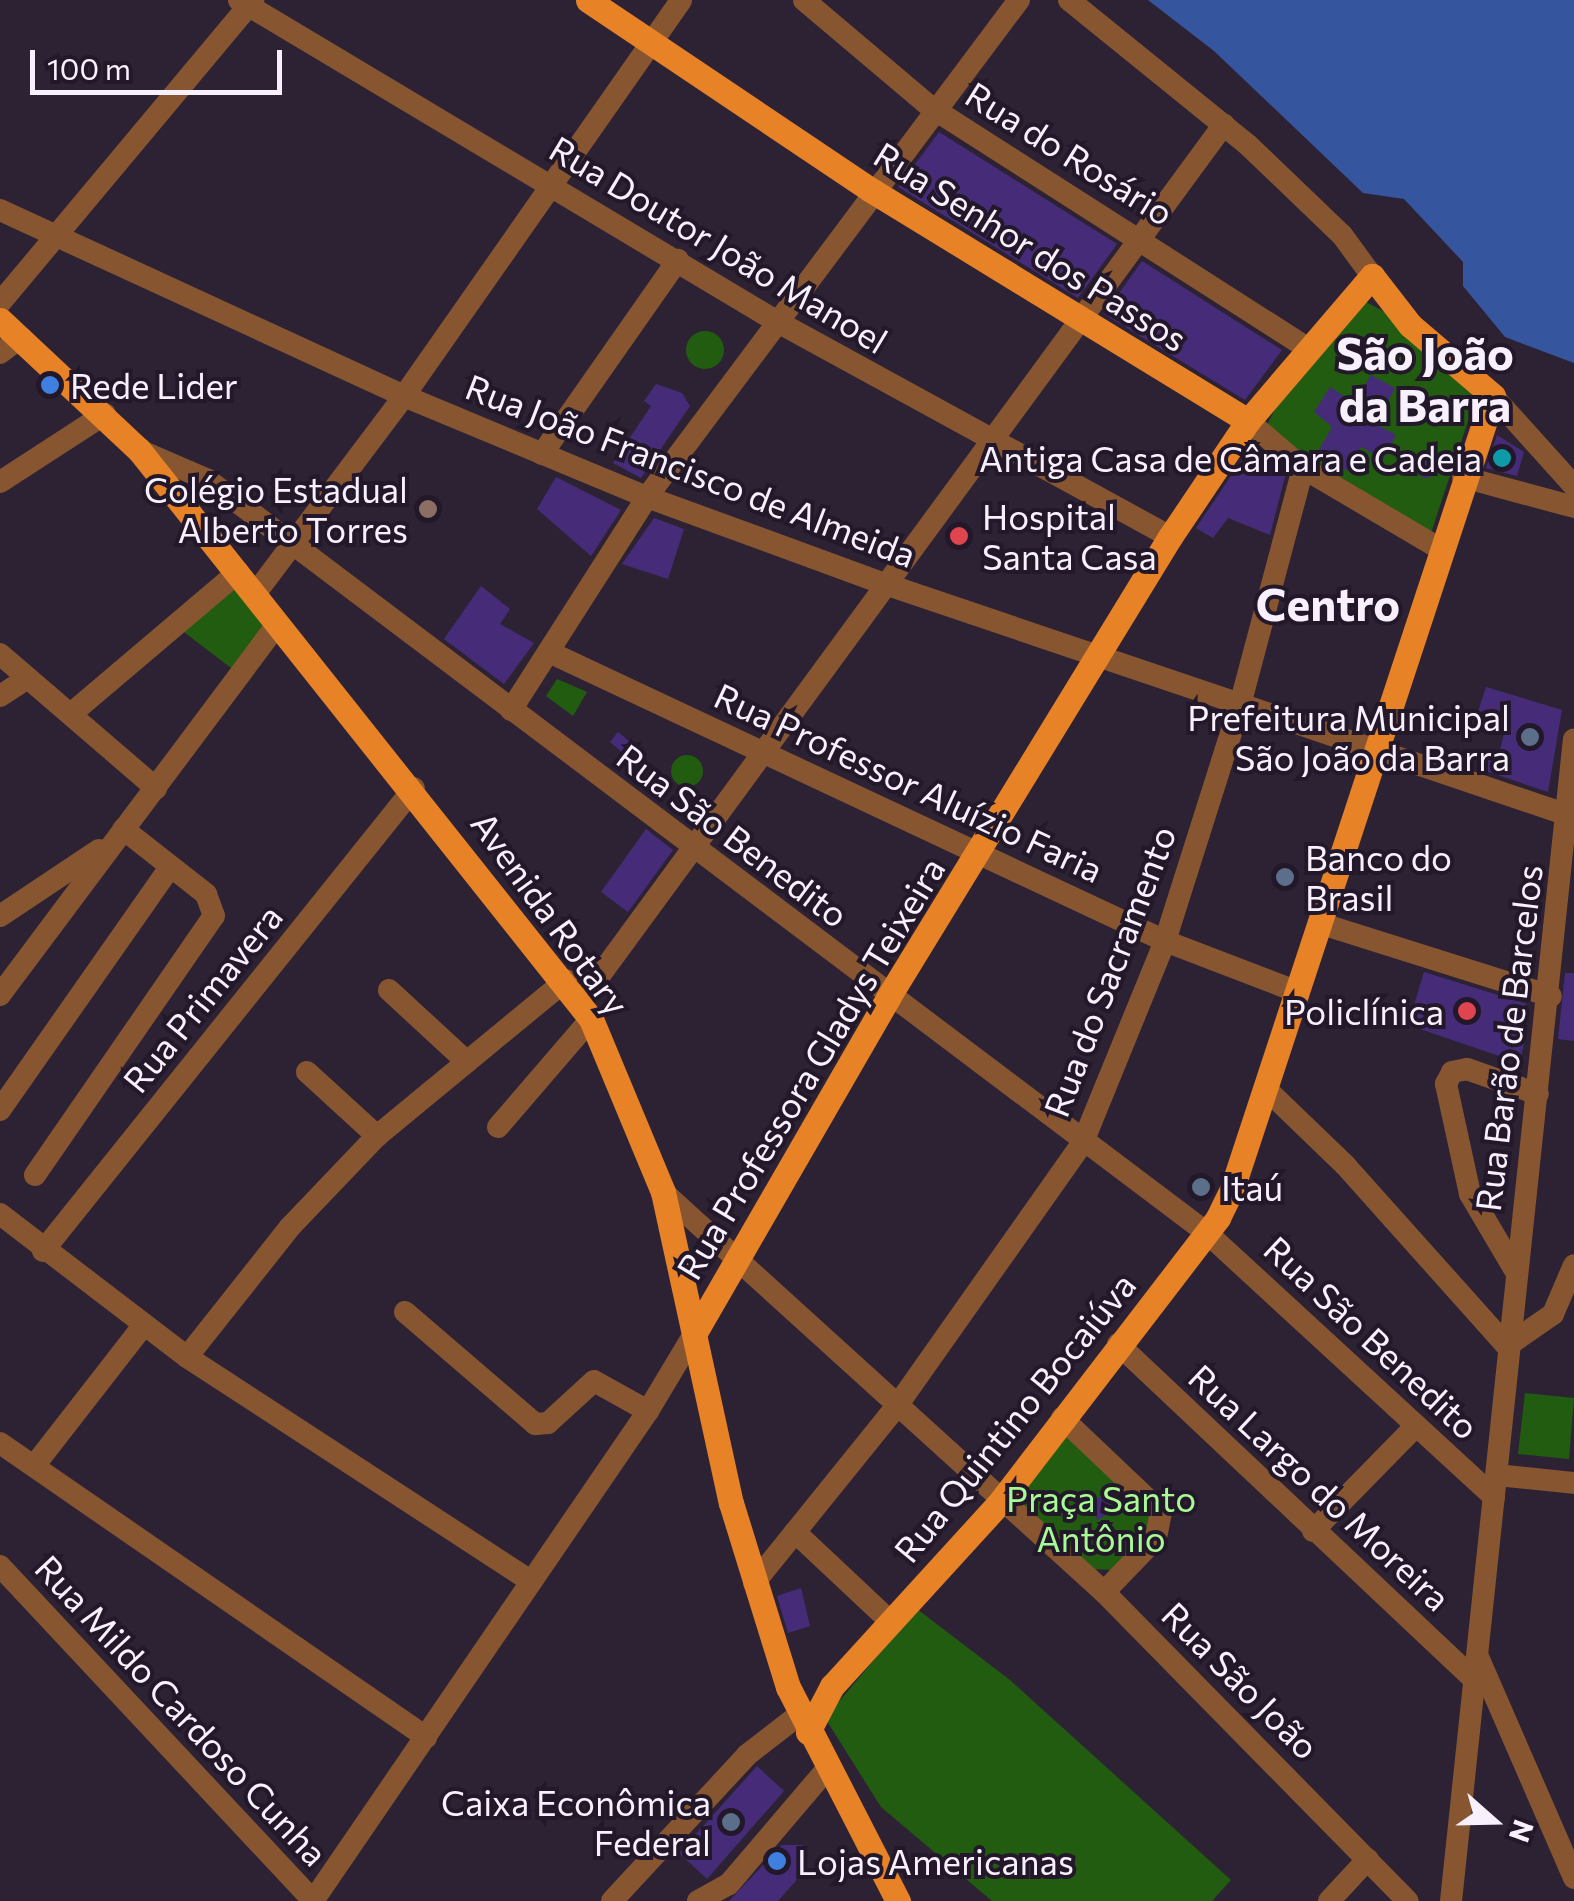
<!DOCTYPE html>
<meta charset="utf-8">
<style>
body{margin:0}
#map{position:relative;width:1574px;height:1901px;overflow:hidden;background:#2d2234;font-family:Commissioner,sans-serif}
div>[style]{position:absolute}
.green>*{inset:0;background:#225c10}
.round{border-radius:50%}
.water>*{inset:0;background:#35559f}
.building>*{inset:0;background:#462c78}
.minor>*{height:22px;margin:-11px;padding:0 11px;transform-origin:11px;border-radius:11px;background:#875631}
.major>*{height:25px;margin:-12.5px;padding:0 12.5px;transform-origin:12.5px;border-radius:12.5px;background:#e78227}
.dots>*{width:28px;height:28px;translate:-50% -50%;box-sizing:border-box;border:5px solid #23182a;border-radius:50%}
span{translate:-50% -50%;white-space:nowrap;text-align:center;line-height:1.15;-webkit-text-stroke:8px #23182a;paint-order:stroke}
.street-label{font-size:35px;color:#f8f0fd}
.poi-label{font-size:35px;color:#f8f0fd}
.left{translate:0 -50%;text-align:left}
.right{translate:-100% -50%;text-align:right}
.park-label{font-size:35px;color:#a8fa95}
.district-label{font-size:45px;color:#f8f0fd;font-weight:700}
.north{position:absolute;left:1444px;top:1771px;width:100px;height:100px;-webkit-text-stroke:8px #23182a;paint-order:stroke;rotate:110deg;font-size:28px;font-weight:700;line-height:40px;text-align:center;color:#f8f0fd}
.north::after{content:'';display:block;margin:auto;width:35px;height:45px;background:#f8f0fd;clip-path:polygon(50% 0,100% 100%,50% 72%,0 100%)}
.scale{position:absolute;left:30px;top:50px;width:252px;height:45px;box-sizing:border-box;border:5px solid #f8f0fd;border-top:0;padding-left:12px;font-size:30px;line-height:35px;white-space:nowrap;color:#f8f0fd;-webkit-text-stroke:8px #23182a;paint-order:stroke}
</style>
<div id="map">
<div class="green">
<i style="clip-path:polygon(1362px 300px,1389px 314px,1473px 387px,1475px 400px,1431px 533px,1262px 435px,1277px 405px)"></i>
<i class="round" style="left:686px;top:331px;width:38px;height:38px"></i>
<i style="clip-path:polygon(239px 575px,273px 618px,235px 671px,176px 626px)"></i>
<i style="clip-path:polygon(557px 679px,587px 692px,573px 716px,546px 696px)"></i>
<i class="round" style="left:671px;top:755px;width:32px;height:32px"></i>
<i style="clip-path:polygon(1525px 1393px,1574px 1398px,1569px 1459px,1518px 1454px)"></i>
<i style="clip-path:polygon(1061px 1432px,1153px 1513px,1150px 1529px,1112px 1570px,1091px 1569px,1014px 1497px)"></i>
<i style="clip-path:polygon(917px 1609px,1010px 1680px,1231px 1880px,1212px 1901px,992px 1901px,881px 1807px,825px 1718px)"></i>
</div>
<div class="water">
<i style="clip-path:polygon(1148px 0,1574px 0,1574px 363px,1505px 337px,1463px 286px,1463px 262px,1404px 199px,1363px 193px,1214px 51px)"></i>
</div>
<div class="building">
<i style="clip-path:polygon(939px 132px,1117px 244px,1078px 298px,898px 187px)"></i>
<i style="clip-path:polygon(1142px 261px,1282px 350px,1245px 400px,1104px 314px)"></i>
<i style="clip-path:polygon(1371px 375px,1395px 388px,1376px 424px,1396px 435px,1383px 459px,1361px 447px,1348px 471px,1316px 455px,1332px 427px,1314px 412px,1330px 387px,1355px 403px)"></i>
<i style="clip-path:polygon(656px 384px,682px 393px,690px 406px,641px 478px,613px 463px,651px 406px,644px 401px)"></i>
<i style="clip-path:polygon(1497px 435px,1524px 452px,1517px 476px,1486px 468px)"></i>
<i style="clip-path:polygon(1251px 446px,1286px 473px,1270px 535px,1228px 518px,1213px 538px,1196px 528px)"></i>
<i class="round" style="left:1418px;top:462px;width:16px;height:16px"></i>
<i style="clip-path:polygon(556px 477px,621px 510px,591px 556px,537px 509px)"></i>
<i style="clip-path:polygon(654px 518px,684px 529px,668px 579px,622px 564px)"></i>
<i style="clip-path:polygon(481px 586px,510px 609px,500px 624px,534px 643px,504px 684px,444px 639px)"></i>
<i style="clip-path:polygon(1486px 687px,1562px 710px,1548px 792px,1480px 769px,1484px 754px,1498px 757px,1506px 726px,1476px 718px)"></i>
<i style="clip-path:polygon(618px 732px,635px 746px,626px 756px,610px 742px)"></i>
<i style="clip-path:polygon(646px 829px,673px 850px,628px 912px,601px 892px)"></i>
<i style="clip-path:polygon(1424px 972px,1527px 1004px,1503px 1018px,1527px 1028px,1520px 1063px,1408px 1025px)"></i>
<i style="clip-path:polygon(1565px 973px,1574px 973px,1574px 1041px,1558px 1039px)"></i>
<i style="clip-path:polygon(1116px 1490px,1130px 1503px,1097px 1520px,1091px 1507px,1096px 1499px)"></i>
<i style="clip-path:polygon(801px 1588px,810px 1626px,788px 1633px,777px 1596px)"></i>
<i style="clip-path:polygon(757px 1766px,784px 1791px,707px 1879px,679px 1853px)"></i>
<i style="clip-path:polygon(782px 1845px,803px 1845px,801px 1875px,778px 1901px,729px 1901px)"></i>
</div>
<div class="minor">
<i style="left:239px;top:0;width:626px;rotate:30.87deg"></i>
<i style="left:776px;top:321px;width:449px;rotate:28.7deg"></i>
<i style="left:804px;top:0;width:167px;rotate:40.2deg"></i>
<i style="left:932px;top:108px;width:449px;rotate:32.6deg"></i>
<i style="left:1069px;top:0;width:230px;rotate:39deg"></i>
<i style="left:1248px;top:145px;width:130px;rotate:43.8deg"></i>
<i style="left:1342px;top:235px;width:51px;rotate:53.8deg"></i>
<i style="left:0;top:210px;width:445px;rotate:24.7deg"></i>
<i style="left:404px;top:396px;width:263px;rotate:22.6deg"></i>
<i style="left:647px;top:497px;width:257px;rotate:20.1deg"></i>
<i style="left:888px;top:585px;width:718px;rotate:18.69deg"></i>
<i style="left:0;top:303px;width:395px;rotate:-50.1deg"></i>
<i style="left:0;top:353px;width:26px;rotate:-37deg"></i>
<i style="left:1493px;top:396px;width:121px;rotate:48deg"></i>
<i style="left:1248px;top:421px;width:72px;rotate:40.5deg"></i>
<i style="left:1303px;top:468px;width:158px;rotate:30.5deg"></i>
<i style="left:139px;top:450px;width:75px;rotate:23.5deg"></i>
<i style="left:208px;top:480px;width:1251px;rotate:37.01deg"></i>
<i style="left:1207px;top:1233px;width:390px;rotate:42.6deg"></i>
<i style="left:542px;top:454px;width:237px;rotate:-55deg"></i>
<i style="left:1463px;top:477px;width:115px;rotate:15.1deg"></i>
<i style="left:0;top:482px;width:125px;rotate:-32.9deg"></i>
<i style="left:255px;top:594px;width:248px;rotate:-53deg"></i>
<i style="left:404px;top:396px;width:483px;rotate:-55deg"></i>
<i style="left:549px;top:652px;width:680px;rotate:25.13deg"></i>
<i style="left:1165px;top:941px;width:142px;rotate:21deg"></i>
<i style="left:0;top:654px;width:206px;rotate:40.7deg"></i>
<i style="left:0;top:696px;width:33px;rotate:-33deg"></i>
<i style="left:511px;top:710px;width:253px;rotate:-57.4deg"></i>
<i style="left:647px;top:497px;width:621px;rotate:-53.19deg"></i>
<i style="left:72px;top:713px;width:218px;rotate:-40.3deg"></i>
<i style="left:0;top:916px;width:119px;rotate:-33.7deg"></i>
<i style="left:1319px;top:923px;width:243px;rotate:17.5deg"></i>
<i style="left:389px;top:990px;width:106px;rotate:42.7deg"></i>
<i style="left:0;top:995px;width:464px;rotate:-53.2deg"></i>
<i style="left:581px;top:1001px;width:1087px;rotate:-53.75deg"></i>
<i style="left:307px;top:1072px;width:95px;rotate:42.4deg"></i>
<i style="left:1266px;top:1089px;width:110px;rotate:43.9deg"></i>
<i style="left:1345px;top:1165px;width:243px;rotate:48.2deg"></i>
<i style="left:0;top:1110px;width:297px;rotate:-55deg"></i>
<i style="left:498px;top:1127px;width:143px;rotate:-49.3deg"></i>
<i style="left:35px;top:1175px;width:315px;rotate:-55.4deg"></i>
<i style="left:214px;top:916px;width:23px;rotate:-110deg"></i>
<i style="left:206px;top:894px;width:105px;rotate:-141.9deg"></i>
<i style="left:663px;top:1192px;width:595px;rotate:42.21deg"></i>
<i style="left:1104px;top:1592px;width:433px;rotate:45.5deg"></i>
<i style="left:0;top:1214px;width:235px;rotate:37.4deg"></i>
<i style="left:187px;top:1357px;width:411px;rotate:33.1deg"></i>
<i style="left:43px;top:1251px;width:593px;rotate:-51.29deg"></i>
<i style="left:1516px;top:1272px;width:91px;rotate:-120.5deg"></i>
<i style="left:1470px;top:1194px;width:113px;rotate:-102.3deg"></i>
<i style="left:1446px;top:1084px;width:13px;rotate:-63deg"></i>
<i style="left:1452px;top:1072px;width:15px;rotate:-11deg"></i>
<i style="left:1467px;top:1069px;width:75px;rotate:19.4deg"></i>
<i style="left:405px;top:1312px;width:172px;rotate:40.7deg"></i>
<i style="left:535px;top:1424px;width:13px;rotate:-4deg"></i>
<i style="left:548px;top:1423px;width:62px;rotate:-42.4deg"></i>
<i style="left:594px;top:1381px;width:62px;rotate:29.1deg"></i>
<i style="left:1118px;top:1344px;width:490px;rotate:43.3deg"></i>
<i style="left:1507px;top:1346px;width:56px;rotate:-34.8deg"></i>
<i style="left:1553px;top:1314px;width:53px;rotate:-66.8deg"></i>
<i style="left:187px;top:1357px;width:166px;rotate:-51.6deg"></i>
<i style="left:290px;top:1227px;width:126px;rotate:-46.3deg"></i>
<i style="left:377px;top:1136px;width:245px;rotate:-39.5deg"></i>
<i style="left:1062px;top:1418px;width:137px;rotate:43.5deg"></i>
<i style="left:1161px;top:1512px;width:26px;rotate:101deg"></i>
<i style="left:1156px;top:1538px;width:75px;rotate:133.9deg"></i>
<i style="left:0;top:1443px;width:518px;rotate:34.61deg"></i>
<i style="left:34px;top:1466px;width:177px;rotate:-52.1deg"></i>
<i style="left:1497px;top:1475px;width:77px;rotate:5.9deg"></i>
<i style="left:1313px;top:1531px;width:147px;rotate:-45.6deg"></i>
<i style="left:795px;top:1532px;width:133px;rotate:43.2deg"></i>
<i style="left:0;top:1566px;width:458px;rotate:46.9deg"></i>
<i style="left:754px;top:1583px;width:231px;rotate:-51.1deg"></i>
<i style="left:899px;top:1403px;width:319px;rotate:-54.8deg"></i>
<i style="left:1083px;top:1142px;width:217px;rotate:-67.8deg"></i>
<i style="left:1165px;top:941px;width:248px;rotate:-72.4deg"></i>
<i style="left:1240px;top:705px;width:245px;rotate:-75.1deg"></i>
<i style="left:1478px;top:1657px;width:241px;rotate:66.5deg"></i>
<i style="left:313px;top:1901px;width:594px;rotate:-55.64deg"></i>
<i style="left:648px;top:1411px;width:96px;rotate:-59.1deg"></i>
<i style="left:612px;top:1901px;width:199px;rotate:-47.2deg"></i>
<i style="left:747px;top:1755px;width:67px;rotate:-37.7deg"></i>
<i style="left:698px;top:1901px;width:35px;rotate:-29deg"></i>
<i style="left:729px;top:1884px;width:150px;rotate:-49.6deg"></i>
<i style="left:1329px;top:1901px;width:57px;rotate:-47.1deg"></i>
<i style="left:1451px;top:1901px;width:1168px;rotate:-83.96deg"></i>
</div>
<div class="major">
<i style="left:588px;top:0;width:341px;rotate:33.9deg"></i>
<i style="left:871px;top:190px;width:442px;rotate:31.5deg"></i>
<i style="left:0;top:320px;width:190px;rotate:43.1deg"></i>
<i style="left:139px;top:450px;width:727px;rotate:51.54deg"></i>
<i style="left:591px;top:1019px;width:187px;rotate:67.4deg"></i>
<i style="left:663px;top:1192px;width:318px;rotate:77.7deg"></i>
<i style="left:731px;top:1503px;width:193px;rotate:72.8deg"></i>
<i style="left:788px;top:1687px;width:241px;rotate:62.8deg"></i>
<i style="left:697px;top:1329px;width:384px;rotate:-60deg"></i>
<i style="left:889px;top:996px;width:538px;rotate:-58.53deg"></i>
<i style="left:1170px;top:537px;width:140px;rotate:-56.1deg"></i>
<i style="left:1248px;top:421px;width:191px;rotate:-49.5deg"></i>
<i style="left:1372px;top:276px;width:62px;rotate:52.2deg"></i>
<i style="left:1410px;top:325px;width:109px;rotate:40.5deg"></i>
<i style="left:1493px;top:396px;width:835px;rotate:108.22deg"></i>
<i style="left:1232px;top:1189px;width:32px;rotate:116deg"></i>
<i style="left:1218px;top:1218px;width:355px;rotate:127.5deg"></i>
<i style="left:1002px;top:1500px;width:252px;rotate:132.4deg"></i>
<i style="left:832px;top:1686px;width:52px;rotate:117.6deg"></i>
</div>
<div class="dots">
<i style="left:50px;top:385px;background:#3f7fe0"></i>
<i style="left:1502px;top:458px;background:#0f9aa8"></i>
<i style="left:428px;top:509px;background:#8d6e63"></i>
<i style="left:959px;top:536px;background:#e0444e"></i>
<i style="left:1530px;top:737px;background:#5c6f8a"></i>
<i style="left:1285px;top:877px;background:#5c6f8a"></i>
<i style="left:1467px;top:1011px;background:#e0444e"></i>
<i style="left:1201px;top:1187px;background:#5c6f8a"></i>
<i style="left:731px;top:1822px;background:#5c6f8a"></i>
<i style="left:777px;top:1861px;background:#3f7fe0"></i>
</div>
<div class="street-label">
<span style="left:1070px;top:153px;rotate:32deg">Rua do Rosário</span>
<span style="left:719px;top:244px;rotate:31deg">Rua Doutor João Manoel</span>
<span style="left:1031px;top:246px;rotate:32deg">Rua Senhor dos Passos</span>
<span style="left:691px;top:470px;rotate:21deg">Rua João Francisco de Almeida</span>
<span style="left:909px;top:782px;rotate:25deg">Rua Professor Aluízio Faria</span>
<span style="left:733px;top:835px;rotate:37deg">Rua São Benedito</span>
<span style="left:551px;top:913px;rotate:54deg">Avenida Rotary</span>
<span style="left:1109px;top:971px;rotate:-69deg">Rua do Sacramento</span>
<span style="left:202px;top:998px;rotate:-51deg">Rua Primavera</span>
<span style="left:1508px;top:1038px;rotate:-83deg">Rua Barão de Barcelos</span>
<span style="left:810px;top:1068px;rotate:-59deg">Rua Professora Gladys Teixeira</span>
<span style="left:1372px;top:1337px;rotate:43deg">Rua São Benedito</span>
<span style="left:1014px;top:1417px;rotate:-51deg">Rua Quintino Bocaiúva</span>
<span style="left:1320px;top:1487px;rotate:43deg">Rua Largo do Moreira</span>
<span style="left:1241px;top:1680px;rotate:45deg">Rua São João</span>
<span style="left:182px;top:1710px;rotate:47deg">Rua Mildo Cardoso Cunha</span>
</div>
<div class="poi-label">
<span class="left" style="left:70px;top:385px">Rede Lider</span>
<span class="right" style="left:1482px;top:458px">Antiga Casa de Câmara e Cadeia</span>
<span class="right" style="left:408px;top:509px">Colégio Estadual<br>Alberto Torres</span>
<span class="left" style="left:982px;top:536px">Hospital<br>Santa Casa</span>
<span class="right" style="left:1510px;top:737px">Prefeitura Municipal<br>São João da Barra</span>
<span class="left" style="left:1305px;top:877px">Banco do<br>Brasil</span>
<span class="right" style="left:1444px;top:1011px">Policlínica</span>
<span class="left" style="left:1221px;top:1187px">Itaú</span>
<span class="right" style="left:711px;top:1822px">Caixa Econômica<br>Federal</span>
<span class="left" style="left:797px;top:1861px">Lojas Americanas</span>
</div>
<div class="park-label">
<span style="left:1101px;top:1518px">Praça Santo<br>Antônio</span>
</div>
<div class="district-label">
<span style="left:1425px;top:378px">São João<br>da Barra</span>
<span style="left:1328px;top:603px">Centro</span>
</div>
<div class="north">N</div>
<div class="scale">100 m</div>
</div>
